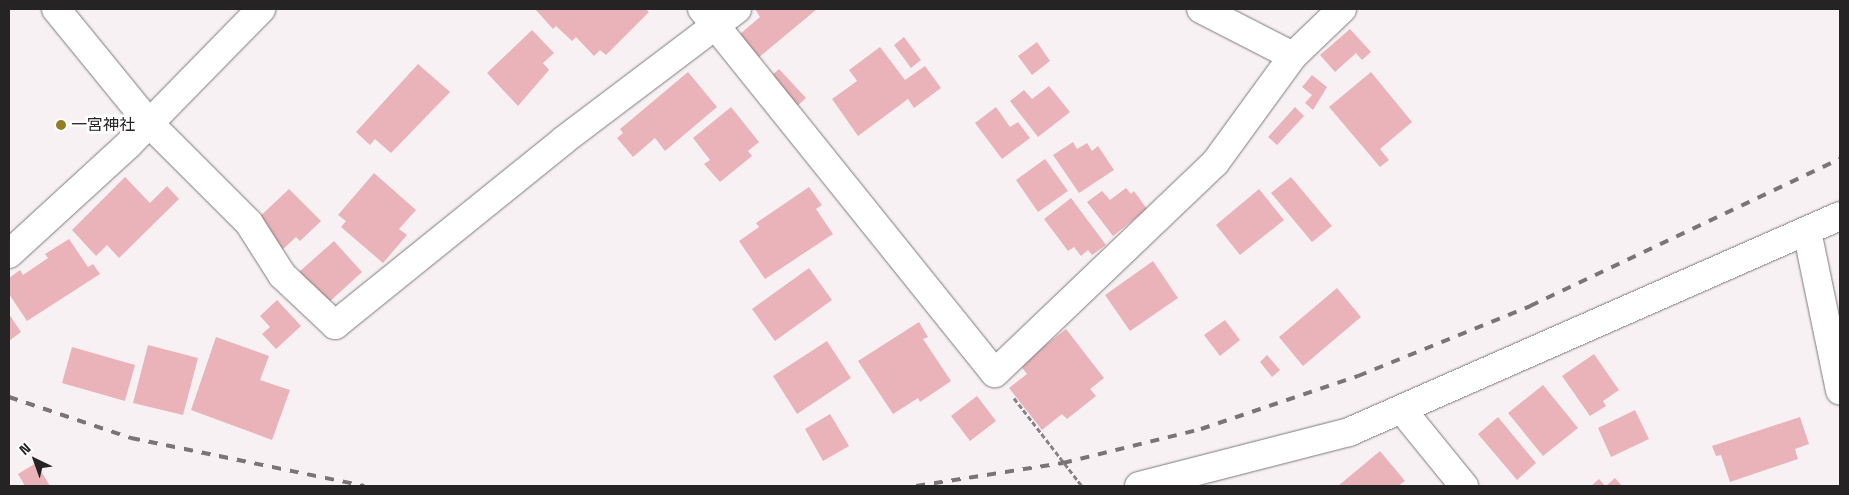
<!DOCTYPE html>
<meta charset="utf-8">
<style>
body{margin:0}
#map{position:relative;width:1849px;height:495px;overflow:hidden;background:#f8f1f4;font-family:"Space Grotesk","Noto Sans JP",sans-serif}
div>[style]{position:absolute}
.building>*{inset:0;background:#e9b3b9}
.path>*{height:3px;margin-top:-1.5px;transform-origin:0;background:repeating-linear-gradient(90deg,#878284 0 5px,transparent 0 7.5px)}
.roads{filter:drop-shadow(0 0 1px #7f787b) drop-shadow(0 0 1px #7f787b)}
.street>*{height:28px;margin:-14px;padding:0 14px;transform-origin:14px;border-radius:14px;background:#fff}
.rail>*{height:4px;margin-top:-2px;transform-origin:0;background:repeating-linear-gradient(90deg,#797577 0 9px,transparent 0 18px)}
.dots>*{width:14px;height:14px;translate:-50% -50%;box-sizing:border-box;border:2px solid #fff;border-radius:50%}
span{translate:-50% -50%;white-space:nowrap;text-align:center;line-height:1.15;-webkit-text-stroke:5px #fff;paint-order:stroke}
.poi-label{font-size:16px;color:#252324}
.left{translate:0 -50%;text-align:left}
.frame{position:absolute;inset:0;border:10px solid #252324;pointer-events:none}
.north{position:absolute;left:10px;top:435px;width:50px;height:50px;-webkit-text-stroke:4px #fff;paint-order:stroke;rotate:318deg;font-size:14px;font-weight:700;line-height:20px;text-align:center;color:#252324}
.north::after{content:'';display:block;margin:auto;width:18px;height:22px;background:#252324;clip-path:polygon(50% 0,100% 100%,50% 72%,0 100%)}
</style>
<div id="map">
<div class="building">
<i style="clip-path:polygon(535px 9px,645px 9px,649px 12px,606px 55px,600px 50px,594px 56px,576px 37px,572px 41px,556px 26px,553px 29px)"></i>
<i style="clip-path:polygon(755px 9px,817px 9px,752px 63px,733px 40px,760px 17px)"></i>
<i style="clip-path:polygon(1350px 29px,1371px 52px,1362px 60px,1356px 53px,1335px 72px,1320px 55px)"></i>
<i style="clip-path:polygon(532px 30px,554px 53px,543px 63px,549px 70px,518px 106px,487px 73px)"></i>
<i style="clip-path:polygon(904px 37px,921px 60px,911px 68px,894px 45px)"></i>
<i style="clip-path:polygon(1037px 42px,1050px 61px,1032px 75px,1018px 56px)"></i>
<i style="clip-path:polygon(880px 47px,905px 80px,925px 66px,941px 88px,914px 108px,908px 99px,858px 136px,832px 99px,857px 81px,849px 70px)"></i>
<i style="clip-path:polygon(418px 64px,450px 92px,391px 153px,375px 139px,370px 145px,356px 132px)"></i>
<i style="clip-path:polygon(779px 69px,806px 98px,795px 108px,768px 79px)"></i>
<i style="clip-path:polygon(688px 72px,717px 107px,665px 151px,655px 138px,633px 157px,617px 138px,623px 133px,620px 129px)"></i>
<i style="clip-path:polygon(1371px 72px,1412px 122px,1380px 149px,1389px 160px,1380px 167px,1329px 107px)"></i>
<i style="clip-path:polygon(1312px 75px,1327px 87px,1313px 110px,1305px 103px,1312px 95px,1302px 87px)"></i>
<i style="clip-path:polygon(1049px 86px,1070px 112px,1038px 137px,1010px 101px,1024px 90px,1032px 99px)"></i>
<i style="clip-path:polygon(731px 107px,759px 142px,748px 151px,752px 156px,720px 182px,704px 164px,710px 160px,693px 138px)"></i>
<i style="clip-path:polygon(996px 107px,1010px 127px,1018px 122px,1030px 138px,1002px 159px,975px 123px)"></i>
<i style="clip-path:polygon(1295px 107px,1304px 116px,1277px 145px,1268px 137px)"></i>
<i style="clip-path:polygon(1073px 142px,1077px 149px,1087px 143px,1092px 151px,1098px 146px,1114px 170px,1079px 193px,1053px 155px)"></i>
<i style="clip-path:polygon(1045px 159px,1068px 191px,1038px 212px,1016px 180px)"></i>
<i style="clip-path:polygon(374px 173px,416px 210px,399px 229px,407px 235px,383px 263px,341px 227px,346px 221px,338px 215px)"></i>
<i style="clip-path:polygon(125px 177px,150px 203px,167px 186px,179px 199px,119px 258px,107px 245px,96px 256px,72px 230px)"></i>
<i style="clip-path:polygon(1291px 177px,1332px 226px,1312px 242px,1271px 193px)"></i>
<i style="clip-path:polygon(809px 187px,822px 205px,816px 209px,833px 234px,765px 279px,739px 241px,759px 227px,756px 223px)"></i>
<i style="clip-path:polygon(1126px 188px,1131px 194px,1134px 191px,1147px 209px,1113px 236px,1087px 202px,1102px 191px,1110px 200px)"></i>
<i style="clip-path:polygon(289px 189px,321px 221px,300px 241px,296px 237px,281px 251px,253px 223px)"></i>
<i style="clip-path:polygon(1259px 189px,1284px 220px,1240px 255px,1216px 225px)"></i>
<i style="clip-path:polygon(1071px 198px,1106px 245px,1092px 255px,1088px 250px,1081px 256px,1074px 247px,1068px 251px,1044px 219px)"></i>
<i style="clip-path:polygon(69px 239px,88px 267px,93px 264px,100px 274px,27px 321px,9px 294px,9px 278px,20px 270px,23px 275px,48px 258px,45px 254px)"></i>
<i style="clip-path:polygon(334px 241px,362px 272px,327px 304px,299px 272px)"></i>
<i style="clip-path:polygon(1153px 261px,1178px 298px,1130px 331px,1105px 295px)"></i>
<i style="clip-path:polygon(809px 268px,832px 300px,775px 341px,752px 309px)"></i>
<i style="clip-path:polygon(1337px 288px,1361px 317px,1303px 366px,1279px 337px)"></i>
<i style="clip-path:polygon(277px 300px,301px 326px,276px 349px,262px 334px,270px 327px,260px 316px)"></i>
<i style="clip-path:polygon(9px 314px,21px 332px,9px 341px)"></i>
<i style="clip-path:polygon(1225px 320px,1240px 340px,1220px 356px,1204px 335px)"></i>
<i style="clip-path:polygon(919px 322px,928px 337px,923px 339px,951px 381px,920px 402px,918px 398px,893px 414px,858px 361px)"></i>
<i style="clip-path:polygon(1066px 329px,1104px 378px,1090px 389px,1096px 396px,1067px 419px,1062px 414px,1042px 430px,1009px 388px,1027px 374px,1020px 365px)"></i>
<i style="clip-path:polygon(216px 337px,269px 356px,260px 380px,290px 390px,272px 440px,191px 410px)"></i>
<i style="clip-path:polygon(827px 341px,851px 378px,797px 414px,773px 376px)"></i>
<i style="clip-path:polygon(148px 345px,198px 358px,183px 415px,133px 403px)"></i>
<i style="clip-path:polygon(72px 347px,135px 365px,125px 401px,62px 383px)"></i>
<i style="clip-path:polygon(1594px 354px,1619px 390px,1603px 401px,1606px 406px,1590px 416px,1562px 376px)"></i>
<i style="clip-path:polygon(1267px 355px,1280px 370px,1272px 377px,1260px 362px)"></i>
<i style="clip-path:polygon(1543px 385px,1578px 428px,1543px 456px,1508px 413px)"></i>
<i style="clip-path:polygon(977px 396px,996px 421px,970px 441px,951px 416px)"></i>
<i style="clip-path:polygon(1635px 410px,1649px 439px,1611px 457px,1598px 428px)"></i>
<i style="clip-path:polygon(830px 414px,849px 446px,823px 461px,805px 429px)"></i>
<i style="clip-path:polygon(1498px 417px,1536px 463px,1517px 480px,1478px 434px)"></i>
<i style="clip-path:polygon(1800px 417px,1809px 444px,1795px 449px,1798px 459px,1730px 482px,1721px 455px,1716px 456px,1712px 446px)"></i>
<i style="clip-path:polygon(1380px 451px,1405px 481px,1398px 486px,1338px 486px)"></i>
<i style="clip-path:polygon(36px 463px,50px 486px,25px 486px,18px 474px)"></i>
<i style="clip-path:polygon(1615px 478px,1622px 486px,1606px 486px)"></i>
<i style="clip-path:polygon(1599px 479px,1605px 486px,1591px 486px)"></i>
</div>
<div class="path">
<i style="left:1014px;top:398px;width:111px;rotate:52.3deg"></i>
</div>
<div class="roads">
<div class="street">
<i style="left:56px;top:9px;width:147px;rotate:50.8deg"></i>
<i style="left:149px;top:123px;width:141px;rotate:45deg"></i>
<i style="left:249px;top:223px;width:62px;rotate:57.6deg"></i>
<i style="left:282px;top:275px;width:73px;rotate:43.3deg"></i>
<i style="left:335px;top:325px;width:294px;rotate:-38.9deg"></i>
<i style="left:564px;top:140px;width:217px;rotate:-37.1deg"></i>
<i style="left:702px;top:9px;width:467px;rotate:51.2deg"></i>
<i style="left:995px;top:373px;width:304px;rotate:-43.7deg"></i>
<i style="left:1215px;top:163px;width:132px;rotate:-53.9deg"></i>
<i style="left:1293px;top:56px;width:68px;rotate:-43.8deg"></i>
<i style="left:1201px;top:9px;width:103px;rotate:27.1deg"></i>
<i style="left:1807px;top:231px;width:163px;rotate:78.3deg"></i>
<i style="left:9px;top:254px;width:163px;rotate:-42.5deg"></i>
<i style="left:129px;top:144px;width:189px;rotate:-45.6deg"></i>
<i style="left:1403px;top:411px;width:97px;rotate:50.9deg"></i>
<i style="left:1139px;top:486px;width:217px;rotate:-14.4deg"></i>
<i style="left:1349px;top:432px;width:536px;rotate:-23.75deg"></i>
</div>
</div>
<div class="rail">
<i style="left:9px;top:397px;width:129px;rotate:18.6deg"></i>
<i style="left:131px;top:438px;width:238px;rotate:11.6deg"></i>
<i style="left:916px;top:486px;width:149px;rotate:-8.9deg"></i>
<i style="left:1063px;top:463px;width:142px;rotate:-13.8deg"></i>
<i style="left:1201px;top:429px;width:166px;rotate:-18.7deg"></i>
<i style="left:1358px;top:376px;width:186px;rotate:-22.1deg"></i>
<i style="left:1530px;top:306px;width:343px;rotate:-25.4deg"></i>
</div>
<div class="dots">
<i style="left:61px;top:125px;background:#947e25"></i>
</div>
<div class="poi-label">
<span class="left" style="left:71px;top:125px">一宮神社</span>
</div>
<div class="frame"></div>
<div class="north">N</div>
</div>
